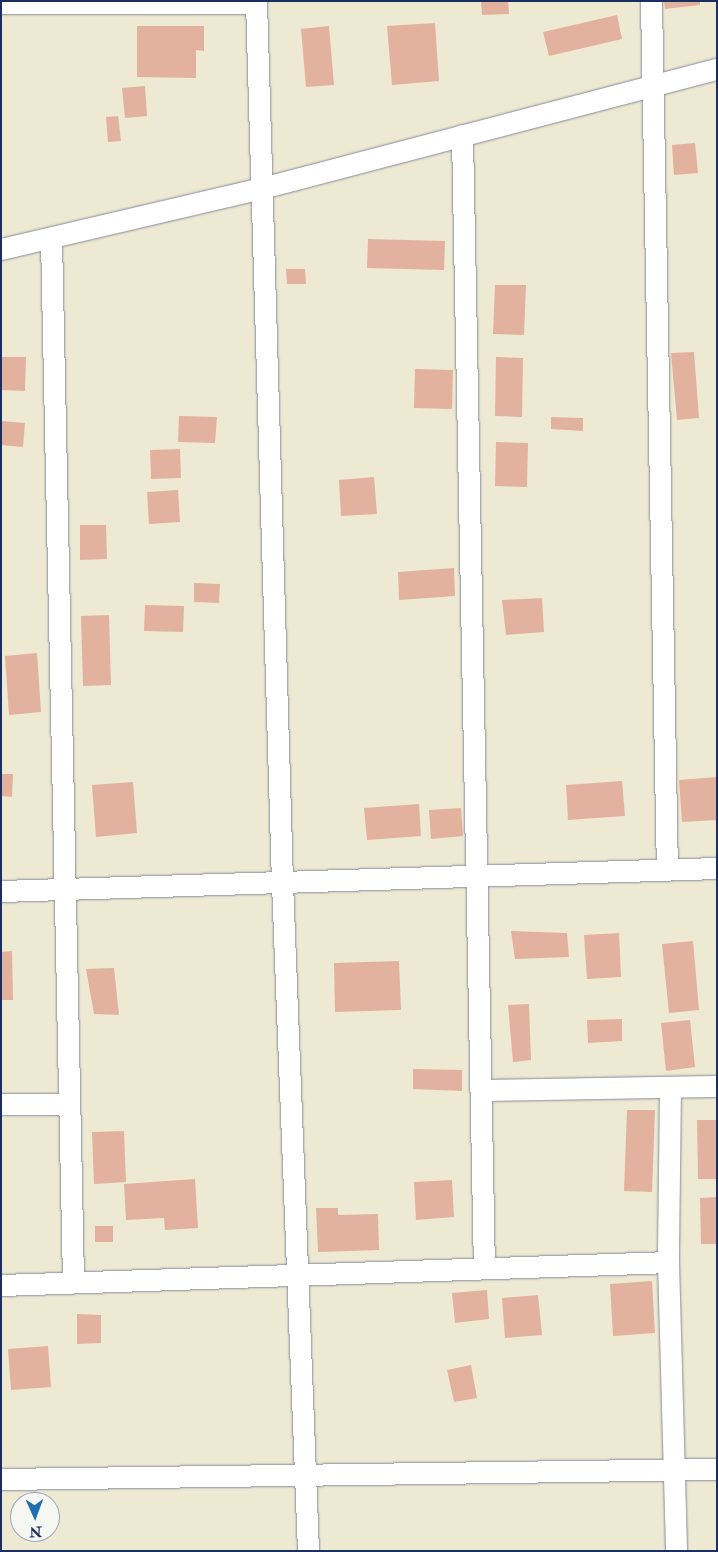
<!DOCTYPE html>
<style>
body{margin:0}
#map{position:relative;width:718px;height:1552px;overflow:hidden;background:#eee9d3;font-family:"IM FELL Double Pica",serif}
div>[style]{position:absolute}
.building>*{inset:0;background:#e2b29e}
.roads{filter:drop-shadow(0 0 1px #848c98) drop-shadow(0 0 1px #848c98)}
.minor>*{height:21px;margin:-10.5px;padding:0 10.5px;transform-origin:10.5px;border-radius:10.5px;background:#fff}
span{translate:-50% -50%;white-space:nowrap;text-align:center;line-height:1.15;-webkit-text-stroke:4.5px #f6f6f2;paint-order:stroke}
.frame{position:absolute;inset:0;border:2px solid #1b2f5e;pointer-events:none}
.north{position:absolute;left:10px;top:1492px;width:50px;height:50px;box-sizing:border-box;background:#f6f6f2;border:1px solid #9ea6b7;border-radius:50%;rotate:178deg;font-size:14px;font-weight:700;line-height:20px;text-align:center;color:#1b2f5e}
.north::after{content:'';display:block;margin:auto;width:18px;height:22px;background:#1f6fb2;clip-path:polygon(50% 0,100% 100%,50% 72%,0 100%)}
</style>
<div id="map">
<div class="building">
<i style="clip-path:polygon(481px 1px,508px 1px,509px 14px,482px 15px)"></i>
<i style="clip-path:polygon(664px 1px,700px 1px,700px 5px,665px 9px)"></i>
<i style="clip-path:polygon(617px 15px,622px 39px,549px 56px,543px 32px)"></i>
<i style="clip-path:polygon(435px 23px,439px 81px,392px 85px,387px 26px)"></i>
<i style="clip-path:polygon(137px 26px,204px 26px,204px 51px,196px 50px,196px 78px,137px 77px)"></i>
<i style="clip-path:polygon(329px 26px,334px 85px,306px 87px,301px 29px)"></i>
<i style="clip-path:polygon(145px 86px,147px 116px,125px 118px,122px 88px)"></i>
<i style="clip-path:polygon(118px 116px,121px 141px,108px 142px,106px 117px)"></i>
<i style="clip-path:polygon(695px 143px,698px 173px,674px 175px,672px 145px)"></i>
<i style="clip-path:polygon(368px 239px,445px 241px,444px 270px,367px 268px)"></i>
<i style="clip-path:polygon(286px 269px,305px 269px,306px 284px,287px 284px)"></i>
<i style="clip-path:polygon(495px 285px,526px 285px,524px 335px,493px 334px)"></i>
<i style="clip-path:polygon(694px 352px,699px 418px,677px 420px,671px 353px)"></i>
<i style="clip-path:polygon(1px 357px,26px 357px,25px 391px,1px 390px)"></i>
<i style="clip-path:polygon(496px 357px,523px 358px,522px 417px,495px 416px)"></i>
<i style="clip-path:polygon(415px 369px,453px 370px,452px 409px,414px 408px)"></i>
<i style="clip-path:polygon(179px 416px,217px 417px,215px 443px,178px 442px)"></i>
<i style="clip-path:polygon(551px 417px,583px 418px,583px 431px,551px 429px)"></i>
<i style="clip-path:polygon(1px 421px,25px 423px,23px 447px,1px 445px)"></i>
<i style="clip-path:polygon(496px 442px,528px 443px,527px 487px,495px 486px)"></i>
<i style="clip-path:polygon(180px 449px,181px 478px,151px 479px,150px 450px)"></i>
<i style="clip-path:polygon(374px 477px,377px 514px,341px 516px,339px 480px)"></i>
<i style="clip-path:polygon(178px 490px,180px 522px,149px 524px,147px 492px)"></i>
<i style="clip-path:polygon(80px 525px,106px 525px,107px 559px,80px 560px)"></i>
<i style="clip-path:polygon(454px 568px,455px 596px,399px 600px,398px 572px)"></i>
<i style="clip-path:polygon(194px 583px,220px 584px,219px 603px,194px 602px)"></i>
<i style="clip-path:polygon(542px 598px,544px 632px,506px 635px,502px 600px)"></i>
<i style="clip-path:polygon(145px 605px,184px 606px,183px 632px,144px 631px)"></i>
<i style="clip-path:polygon(109px 615px,111px 685px,83px 686px,81px 616px)"></i>
<i style="clip-path:polygon(37px 653px,41px 712px,9px 715px,5px 656px)"></i>
<i style="clip-path:polygon(1px 774px,13px 774px,12px 797px,1px 796px)"></i>
<i style="clip-path:polygon(717px 777px,717px 820px,682px 822px,679px 780px)"></i>
<i style="clip-path:polygon(622px 781px,625px 816px,568px 820px,566px 785px)"></i>
<i style="clip-path:polygon(133px 782px,137px 833px,96px 837px,92px 785px)"></i>
<i style="clip-path:polygon(419px 804px,421px 836px,367px 840px,364px 808px)"></i>
<i style="clip-path:polygon(461px 808px,463px 836px,431px 839px,429px 810px)"></i>
<i style="clip-path:polygon(511px 931px,567px 933px,569px 957px,515px 959px)"></i>
<i style="clip-path:polygon(619px 933px,621px 977px,587px 979px,584px 935px)"></i>
<i style="clip-path:polygon(693px 941px,699px 1010px,669px 1013px,662px 944px)"></i>
<i style="clip-path:polygon(12px 951px,13px 1000px,1px 1000px,1px 952px)"></i>
<i style="clip-path:polygon(399px 961px,401px 1010px,335px 1012px,334px 963px)"></i>
<i style="clip-path:polygon(114px 968px,119px 1015px,94px 1014px,86px 969px)"></i>
<i style="clip-path:polygon(529px 1004px,531px 1060px,513px 1062px,508px 1005px)"></i>
<i style="clip-path:polygon(622px 1019px,622px 1041px,588px 1043px,587px 1020px)"></i>
<i style="clip-path:polygon(690px 1020px,695px 1067px,666px 1071px,661px 1023px)"></i>
<i style="clip-path:polygon(413px 1069px,462px 1070px,462px 1091px,413px 1089px)"></i>
<i style="clip-path:polygon(627px 1110px,655px 1110px,652px 1192px,624px 1191px)"></i>
<i style="clip-path:polygon(697px 1120px,717px 1120px,717px 1179px,698px 1179px)"></i>
<i style="clip-path:polygon(124px 1131px,126px 1182px,94px 1184px,92px 1132px)"></i>
<i style="clip-path:polygon(195px 1179px,198px 1228px,165px 1230px,164px 1218px,126px 1220px,124px 1184px)"></i>
<i style="clip-path:polygon(452px 1180px,454px 1217px,416px 1220px,414px 1182px)"></i>
<i style="clip-path:polygon(717px 1197px,717px 1244px,701px 1244px,700px 1198px)"></i>
<i style="clip-path:polygon(316px 1208px,338px 1208px,338px 1215px,378px 1214px,379px 1250px,318px 1252px)"></i>
<i style="clip-path:polygon(95px 1226px,113px 1226px,113px 1242px,95px 1242px)"></i>
<i style="clip-path:polygon(652px 1281px,655px 1333px,613px 1336px,610px 1284px)"></i>
<i style="clip-path:polygon(487px 1290px,489px 1319px,455px 1323px,452px 1293px)"></i>
<i style="clip-path:polygon(538px 1295px,542px 1335px,505px 1338px,502px 1298px)"></i>
<i style="clip-path:polygon(77px 1314px,101px 1315px,101px 1343px,77px 1344px)"></i>
<i style="clip-path:polygon(48px 1346px,51px 1387px,11px 1390px,8px 1349px)"></i>
<i style="clip-path:polygon(471px 1365px,477px 1398px,454px 1402px,447px 1370px)"></i>
</div>
<div class="roads">
<div class="minor">
<i style="left:256px;top:1px;width:882px;rotate:88.31deg"></i>
<i style="left:282px;top:883px;width:669px;rotate:87.77deg"></i>
<i style="left:651px;top:1px;width:869px;rotate:88.95deg"></i>
<i style="left:1px;top:3px;width:255px"></i>
<i style="left:462px;top:135px;width:1133px;rotate:88.89deg"></i>
<i style="left:51px;top:238px;width:1044px;rotate:88.79deg"></i>
<i style="left:1px;top:249px;width:268px;rotate:-13.2deg"></i>
<i style="left:262px;top:188px;width:470px;rotate:-14.7deg"></i>
<i style="left:1px;top:891px;width:716px;rotate:-1.84deg"></i>
<i style="left:670px;top:1088px;width:174px;rotate:90.7deg"></i>
<i style="left:668px;top:1262px;width:289px;rotate:88.4deg"></i>
<i style="left:481px;top:1090px;width:236px;rotate:-1deg"></i>
<i style="left:1px;top:1104px;width:68px"></i>
<i style="left:1px;top:1285px;width:667px;rotate:-1.97deg"></i>
<i style="left:1px;top:1479px;width:716px;rotate:-0.8deg"></i>
</div>
</div>
<div class="frame"></div>
<div class="north">N</div>
</div>
